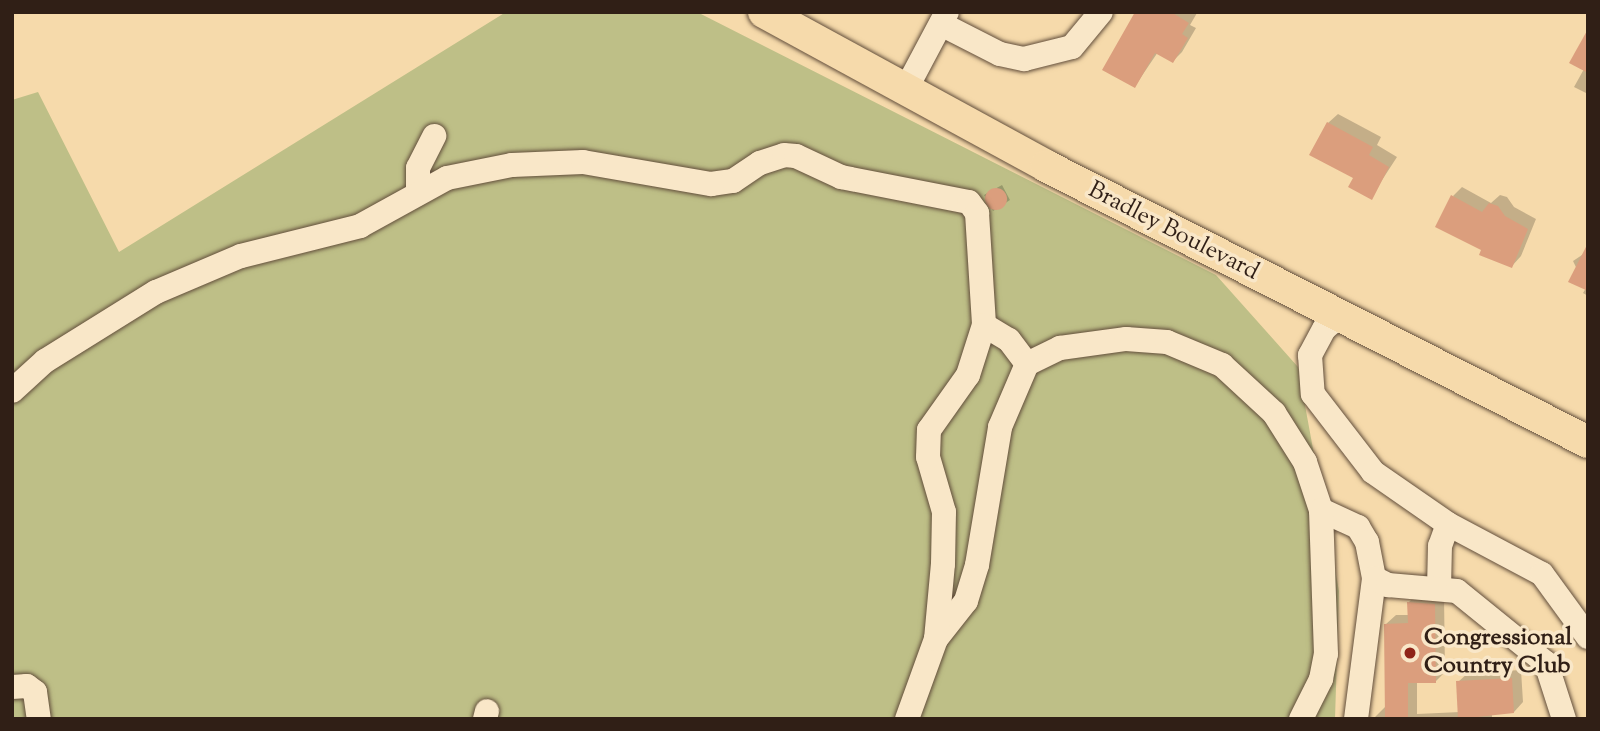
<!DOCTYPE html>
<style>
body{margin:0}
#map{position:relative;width:1600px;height:731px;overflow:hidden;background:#f6daab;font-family:"Sorts Mill Goudy",serif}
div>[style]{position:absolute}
.green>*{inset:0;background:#bebf87}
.shadow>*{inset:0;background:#0003}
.building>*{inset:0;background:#db9e7d}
.round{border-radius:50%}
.roads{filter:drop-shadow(0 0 2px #624e3b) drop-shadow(0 0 2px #624e3b)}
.minor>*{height:24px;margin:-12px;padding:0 12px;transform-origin:12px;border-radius:12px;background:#f9e7c8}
.major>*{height:32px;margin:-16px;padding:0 16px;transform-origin:16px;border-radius:16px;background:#f6daab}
.dots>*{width:19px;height:19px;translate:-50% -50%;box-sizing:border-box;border:4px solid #f9e7c8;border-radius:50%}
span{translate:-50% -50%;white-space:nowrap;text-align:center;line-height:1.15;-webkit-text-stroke:7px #f9e7c8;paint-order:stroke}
.street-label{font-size:24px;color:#301f16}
.poi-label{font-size:24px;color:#301f16;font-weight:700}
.left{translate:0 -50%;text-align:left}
.frame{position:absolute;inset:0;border:14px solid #301f16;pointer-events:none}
</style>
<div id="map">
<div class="green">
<i style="clip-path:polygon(506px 12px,697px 12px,1216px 275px,1298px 367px,1339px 591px,1335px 719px,12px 719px,12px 100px,38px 92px,119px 252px)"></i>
</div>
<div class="shadow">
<i style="clip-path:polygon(1137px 12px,1197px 13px,1190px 25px,1196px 28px,1182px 52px,1173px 61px,1158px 52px,1135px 86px)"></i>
<i style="clip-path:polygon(1588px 32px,1588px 94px,1574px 87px,1584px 69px)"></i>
<i style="clip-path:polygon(1338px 114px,1381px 137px,1377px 145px,1397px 157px,1371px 197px,1355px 177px,1328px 123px)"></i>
<i style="clip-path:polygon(1002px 185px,1010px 200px,993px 211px,984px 195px)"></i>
<i style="clip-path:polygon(1462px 187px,1491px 203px,1500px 195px,1507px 197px,1514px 207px,1536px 219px,1521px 256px,1512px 266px,1483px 250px,1453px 196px)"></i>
<i style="clip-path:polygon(1588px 251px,1588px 296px,1583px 293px,1586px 288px,1573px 261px)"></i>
<i style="clip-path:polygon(1418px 593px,1444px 595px,1445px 672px,1436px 681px,1417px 682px,1417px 714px,1460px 712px,1458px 682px,1468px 673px,1521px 670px,1523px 702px,1514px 712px,1492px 713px,1492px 719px,1373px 719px,1387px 705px,1386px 624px,1396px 615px,1409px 615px,1409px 602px)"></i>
</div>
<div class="building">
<i style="clip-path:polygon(1135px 12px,1171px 12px,1189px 23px,1182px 34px,1188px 38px,1173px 63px,1155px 53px,1135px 88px,1102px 70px)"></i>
<i style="clip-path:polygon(1588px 29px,1588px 73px,1569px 63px)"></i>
<i style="clip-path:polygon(1327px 122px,1373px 147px,1369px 155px,1389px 167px,1372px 200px,1348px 187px,1353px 178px,1309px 155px)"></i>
<i class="round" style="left:985px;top:188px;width:22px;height:22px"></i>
<i style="clip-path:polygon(1451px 195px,1482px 212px,1489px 203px,1498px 206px,1505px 216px,1528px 229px,1512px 268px,1479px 255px,1481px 250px,1435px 227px)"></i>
<i style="clip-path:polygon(1588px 243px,1588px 291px,1568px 282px)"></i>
<i style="clip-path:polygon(1407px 602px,1435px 604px,1436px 683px,1408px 683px,1408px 719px,1385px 719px,1384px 624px,1408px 623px)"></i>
<i style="clip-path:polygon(1512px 678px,1514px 713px,1458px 719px,1456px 681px)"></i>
</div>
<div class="roads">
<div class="minor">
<i style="left:941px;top:24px;width:66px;rotate:27deg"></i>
<i style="left:1000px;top:54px;width:25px;rotate:12deg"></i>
<i style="left:1024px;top:59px;width:49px;rotate:-14deg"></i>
<i style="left:1072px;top:47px;width:45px;rotate:-50.4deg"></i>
<i style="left:906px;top:89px;width:87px;rotate:-62deg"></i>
<i style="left:418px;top:191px;width:23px;rotate:-90deg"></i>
<i style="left:418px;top:168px;width:36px;rotate:-63deg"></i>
<i style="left:1338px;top:317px;width:18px;rotate:139deg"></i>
<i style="left:1324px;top:329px;width:30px;rotate:118deg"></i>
<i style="left:1310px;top:355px;width:39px;rotate:86deg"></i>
<i style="left:1313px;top:394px;width:98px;rotate:52.4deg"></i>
<i style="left:1373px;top:472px;width:91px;rotate:34.7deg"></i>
<i style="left:1448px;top:524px;width:106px;rotate:28deg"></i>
<i style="left:1542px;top:574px;width:78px;rotate:53.9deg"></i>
<i style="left:12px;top:391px;width:45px;rotate:-42.3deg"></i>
<i style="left:45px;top:361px;width:131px;rotate:-31.9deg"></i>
<i style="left:156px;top:292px;width:92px;rotate:-23deg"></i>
<i style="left:241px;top:256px;width:123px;rotate:-14.1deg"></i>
<i style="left:360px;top:226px;width:99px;rotate:-28.9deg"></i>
<i style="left:447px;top:178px;width:66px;rotate:-11.3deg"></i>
<i style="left:512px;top:165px;width:71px;rotate:-2.4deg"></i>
<i style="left:583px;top:162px;width:130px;rotate:9.8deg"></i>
<i style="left:711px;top:184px;width:22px;rotate:-8deg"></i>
<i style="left:733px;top:181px;width:32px;rotate:-34deg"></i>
<i style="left:760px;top:163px;width:25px;rotate:-18deg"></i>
<i style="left:784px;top:155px;width:12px;rotate:5deg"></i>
<i style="left:796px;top:156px;width:50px;rotate:25deg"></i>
<i style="left:841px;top:177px;width:130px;rotate:11.1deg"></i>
<i style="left:969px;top:202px;width:14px;rotate:54deg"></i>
<i style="left:977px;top:213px;width:112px;rotate:86.4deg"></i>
<i style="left:984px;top:325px;width:29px;rotate:31deg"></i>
<i style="left:1009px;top:340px;width:30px;rotate:53deg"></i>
<i style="left:1027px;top:364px;width:37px;rotate:-26deg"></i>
<i style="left:1060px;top:348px;width:67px;rotate:-7.8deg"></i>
<i style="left:1126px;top:339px;width:41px;rotate:4.2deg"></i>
<i style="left:1167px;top:342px;width:60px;rotate:22.7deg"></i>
<i style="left:1222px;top:365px;width:71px;rotate:42.7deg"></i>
<i style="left:1274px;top:413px;width:58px;rotate:57.7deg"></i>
<i style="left:1305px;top:462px;width:51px;rotate:71.6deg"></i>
<i style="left:1321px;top:510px;width:41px;rotate:24.7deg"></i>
<i style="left:1358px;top:527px;width:17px;rotate:59deg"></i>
<i style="left:1367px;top:542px;width:37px;rotate:79deg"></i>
<i style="left:1439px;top:589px;width:43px;rotate:-88.7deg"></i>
<i style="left:1440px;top:546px;width:23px;rotate:-70deg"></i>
<i style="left:936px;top:639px;width:48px;rotate:-51.7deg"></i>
<i style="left:966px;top:601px;width:38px;rotate:-73deg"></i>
<i style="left:977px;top:565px;width:140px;rotate:-80.5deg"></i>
<i style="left:1000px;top:427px;width:69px;rotate:-66.8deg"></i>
<i style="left:12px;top:687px;width:15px;rotate:-4deg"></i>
<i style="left:27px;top:686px;width:10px;rotate:37deg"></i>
<i style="left:35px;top:692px;width:27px;rotate:82deg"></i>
<i style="left:485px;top:719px;width:8px;rotate:-76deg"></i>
<i style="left:907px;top:719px;width:85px;rotate:-70.1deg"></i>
<i style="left:936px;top:639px;width:75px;rotate:-84.7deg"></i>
<i style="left:943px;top:564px;width:52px;rotate:-88.9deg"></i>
<i style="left:944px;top:512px;width:57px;rotate:-106.2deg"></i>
<i style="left:928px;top:457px;width:27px;rotate:-88deg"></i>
<i style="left:929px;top:430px;width:67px;rotate:-54.7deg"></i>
<i style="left:968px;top:375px;width:52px;rotate:-72.3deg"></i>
<i style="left:1301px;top:719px;width:45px;rotate:-63.4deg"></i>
<i style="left:1321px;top:679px;width:25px;rotate:-79deg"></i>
<i style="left:1326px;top:654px;width:144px;rotate:-92deg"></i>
<i style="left:1356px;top:719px;width:142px;rotate:-82.7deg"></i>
<i style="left:1374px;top:578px;width:16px;rotate:27deg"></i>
<i style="left:1388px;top:585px;width:69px;rotate:5deg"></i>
<i style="left:1457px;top:591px;width:114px;rotate:39deg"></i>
<i style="left:1546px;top:663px;width:59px;rotate:72.2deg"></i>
</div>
<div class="major">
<i style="left:764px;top:12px;width:321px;rotate:28.6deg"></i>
<i style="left:1046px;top:166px;width:608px;rotate:26.99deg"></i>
</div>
</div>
<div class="dots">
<i style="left:1410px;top:653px;background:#8f2418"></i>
</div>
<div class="street-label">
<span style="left:1173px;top:232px;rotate:27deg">Bradley Boulevard</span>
</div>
<div class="poi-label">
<span class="left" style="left:1424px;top:653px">Congressional<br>Country Club</span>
</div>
<div class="frame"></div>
</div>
